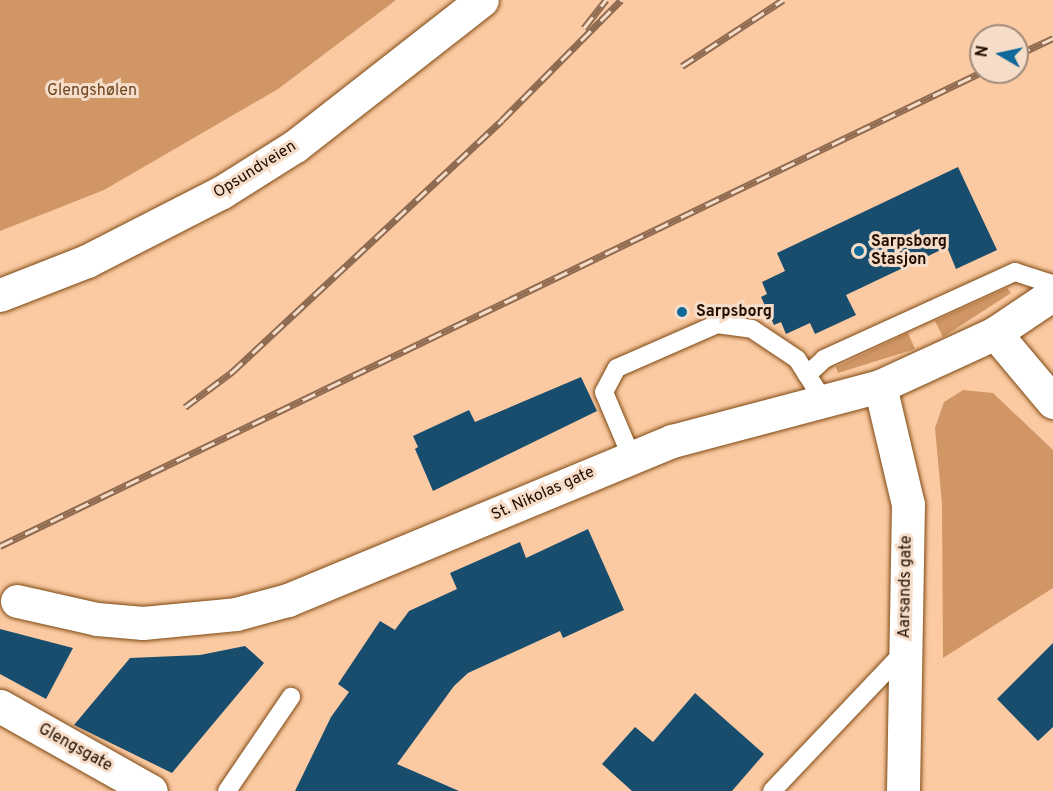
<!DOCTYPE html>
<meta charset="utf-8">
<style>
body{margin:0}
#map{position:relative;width:1053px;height:791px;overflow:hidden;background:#fccaa2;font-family:Overpass,sans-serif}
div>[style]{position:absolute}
.green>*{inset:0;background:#d09665}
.building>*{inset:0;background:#184d6e}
.roads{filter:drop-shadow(0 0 2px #7d4812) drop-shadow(0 0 2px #7d4812)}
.service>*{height:18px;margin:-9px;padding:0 9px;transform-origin:9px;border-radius:9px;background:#fff}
.minor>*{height:33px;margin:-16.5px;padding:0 16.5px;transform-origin:16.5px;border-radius:16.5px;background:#fff}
.tertiary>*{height:33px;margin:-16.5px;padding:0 16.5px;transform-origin:16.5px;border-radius:16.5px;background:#fff}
.rail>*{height:7px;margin-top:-3.5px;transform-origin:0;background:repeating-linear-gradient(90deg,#f6ddc9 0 14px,#8f6b51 0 28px);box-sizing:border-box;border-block:2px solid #8f6b51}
.dots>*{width:16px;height:16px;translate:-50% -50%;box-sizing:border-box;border:3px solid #f6ddc9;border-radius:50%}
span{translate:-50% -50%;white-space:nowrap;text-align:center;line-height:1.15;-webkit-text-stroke:6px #f6ddc9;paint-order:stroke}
.park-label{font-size:16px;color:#6f451f}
.street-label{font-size:16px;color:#220d00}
.poi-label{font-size:16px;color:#220d00;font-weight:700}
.left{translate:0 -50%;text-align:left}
.north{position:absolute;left:969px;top:24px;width:60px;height:60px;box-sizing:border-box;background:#f6ddc9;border:2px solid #a18a79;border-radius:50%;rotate:279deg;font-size:16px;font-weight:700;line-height:24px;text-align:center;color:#220d00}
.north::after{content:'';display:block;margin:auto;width:21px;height:27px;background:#116999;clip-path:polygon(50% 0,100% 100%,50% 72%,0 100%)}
</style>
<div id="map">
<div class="green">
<i style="clip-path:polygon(0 0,396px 0,278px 89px,104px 190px,0 231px)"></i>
<i style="clip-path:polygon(1007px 288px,1011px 293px,943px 337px,935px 321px)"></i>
<i style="clip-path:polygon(908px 333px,915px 349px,838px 373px,836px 367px)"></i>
<i style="clip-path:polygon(963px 390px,993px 393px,1053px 450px,1053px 588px,943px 658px,942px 504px,935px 428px,944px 402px)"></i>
</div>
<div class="building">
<i style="clip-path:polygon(958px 167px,997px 250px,956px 269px,947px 247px,846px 295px,856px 315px,815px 334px,810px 323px,786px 334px,781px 322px,774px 325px,761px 297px,767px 294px,762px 282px,785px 271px,777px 253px)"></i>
<i style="clip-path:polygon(581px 377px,597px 411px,433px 491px,415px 449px,418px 447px,413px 436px,469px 410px,475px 422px)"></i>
<i style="clip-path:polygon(588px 529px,624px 610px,563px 638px,560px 631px,468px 673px,454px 686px,397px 764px,459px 791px,295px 791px,331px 717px,349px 692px,338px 684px,380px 621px,395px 630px,409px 611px,457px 589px,450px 573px,520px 542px,526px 558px)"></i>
<i style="clip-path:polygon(0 629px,73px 648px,46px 699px,0 674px)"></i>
<i style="clip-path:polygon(1053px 643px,1053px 727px,1038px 741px,997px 699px)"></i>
<i style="clip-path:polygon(245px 646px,264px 663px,172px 773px,74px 725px,130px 658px,200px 655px)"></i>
<i style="clip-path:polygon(695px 693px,764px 754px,732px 791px,632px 791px,602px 764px,635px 727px,653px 742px)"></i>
</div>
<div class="roads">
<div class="service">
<i style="left:807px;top:375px;width:23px;rotate:-43deg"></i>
<i style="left:824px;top:359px;width:210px;rotate:-24.5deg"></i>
<i style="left:1015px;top:272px;width:40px;rotate:18deg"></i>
<i style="left:631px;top:456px;width:69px;rotate:-112.9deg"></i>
<i style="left:604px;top:392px;width:27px;rotate:-62deg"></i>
<i style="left:617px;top:368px;width:109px;rotate:-23.7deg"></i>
<i style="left:717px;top:324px;width:35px;rotate:8deg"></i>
<i style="left:752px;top:329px;width:54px;rotate:33.7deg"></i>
<i style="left:797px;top:359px;width:52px;rotate:57.5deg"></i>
<i style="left:227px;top:791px;width:114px;rotate:-55.8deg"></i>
<i style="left:772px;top:791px;width:193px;rotate:-46.5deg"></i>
</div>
<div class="minor">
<i style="left:995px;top:333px;width:90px;rotate:50deg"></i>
<i style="left:880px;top:386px;width:121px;rotate:76.7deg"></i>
<i style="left:908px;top:504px;width:287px;rotate:91deg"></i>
<i style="left:0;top:706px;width:173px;rotate:29.4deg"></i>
</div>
<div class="tertiary">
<i style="left:0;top:295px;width:93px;rotate:-21.3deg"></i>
<i style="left:87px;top:261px;width:152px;rotate:-27.1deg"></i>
<i style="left:222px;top:192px;width:86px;rotate:-32.2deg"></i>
<i style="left:295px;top:146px;width:237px;rotate:-38deg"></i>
<i style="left:17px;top:601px;width:82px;rotate:12.7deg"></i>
<i style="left:97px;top:619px;width:46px;rotate:5deg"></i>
<i style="left:143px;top:623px;width:93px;rotate:-5.5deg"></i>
<i style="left:236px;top:614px;width:54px;rotate:-15.1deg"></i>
<i style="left:288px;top:600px;width:416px;rotate:-22.5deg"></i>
<i style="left:672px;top:441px;width:215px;rotate:-14.8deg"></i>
<i style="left:880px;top:386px;width:127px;rotate:-24.7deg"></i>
<i style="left:995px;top:333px;width:70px;rotate:-33.9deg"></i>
</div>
</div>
<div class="rail">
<i style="left:584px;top:28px;width:36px;rotate:-52deg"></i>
<i style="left:1017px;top:55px;width:40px;rotate:-25deg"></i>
<i style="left:682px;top:66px;width:121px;rotate:-33.2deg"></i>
<i style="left:185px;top:407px;width:59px;rotate:-36.7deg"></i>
<i style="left:232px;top:372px;width:369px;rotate:-43deg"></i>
<i style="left:502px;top:120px;width:169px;rotate:-45.2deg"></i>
<i style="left:0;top:546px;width:1090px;rotate:-25.77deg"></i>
</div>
<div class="dots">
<i style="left:859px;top:251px;background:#116999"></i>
<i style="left:682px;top:312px;background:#116999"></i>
</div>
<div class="park-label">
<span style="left:92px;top:91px">Glengshølen</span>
</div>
<div class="street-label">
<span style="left:255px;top:170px;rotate:-32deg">Opsundveien</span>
<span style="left:543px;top:494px;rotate:-24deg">St. Nikolas gate</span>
<span style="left:906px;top:587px;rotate:-89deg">Aarsands gate</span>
<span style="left:75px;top:748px;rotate:29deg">Glengsgate</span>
</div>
<div class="poi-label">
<span class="left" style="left:871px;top:251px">Sarpsborg<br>Stasjon</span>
<span class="left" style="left:696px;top:312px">Sarpsborg</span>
</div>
<div class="north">N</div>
</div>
